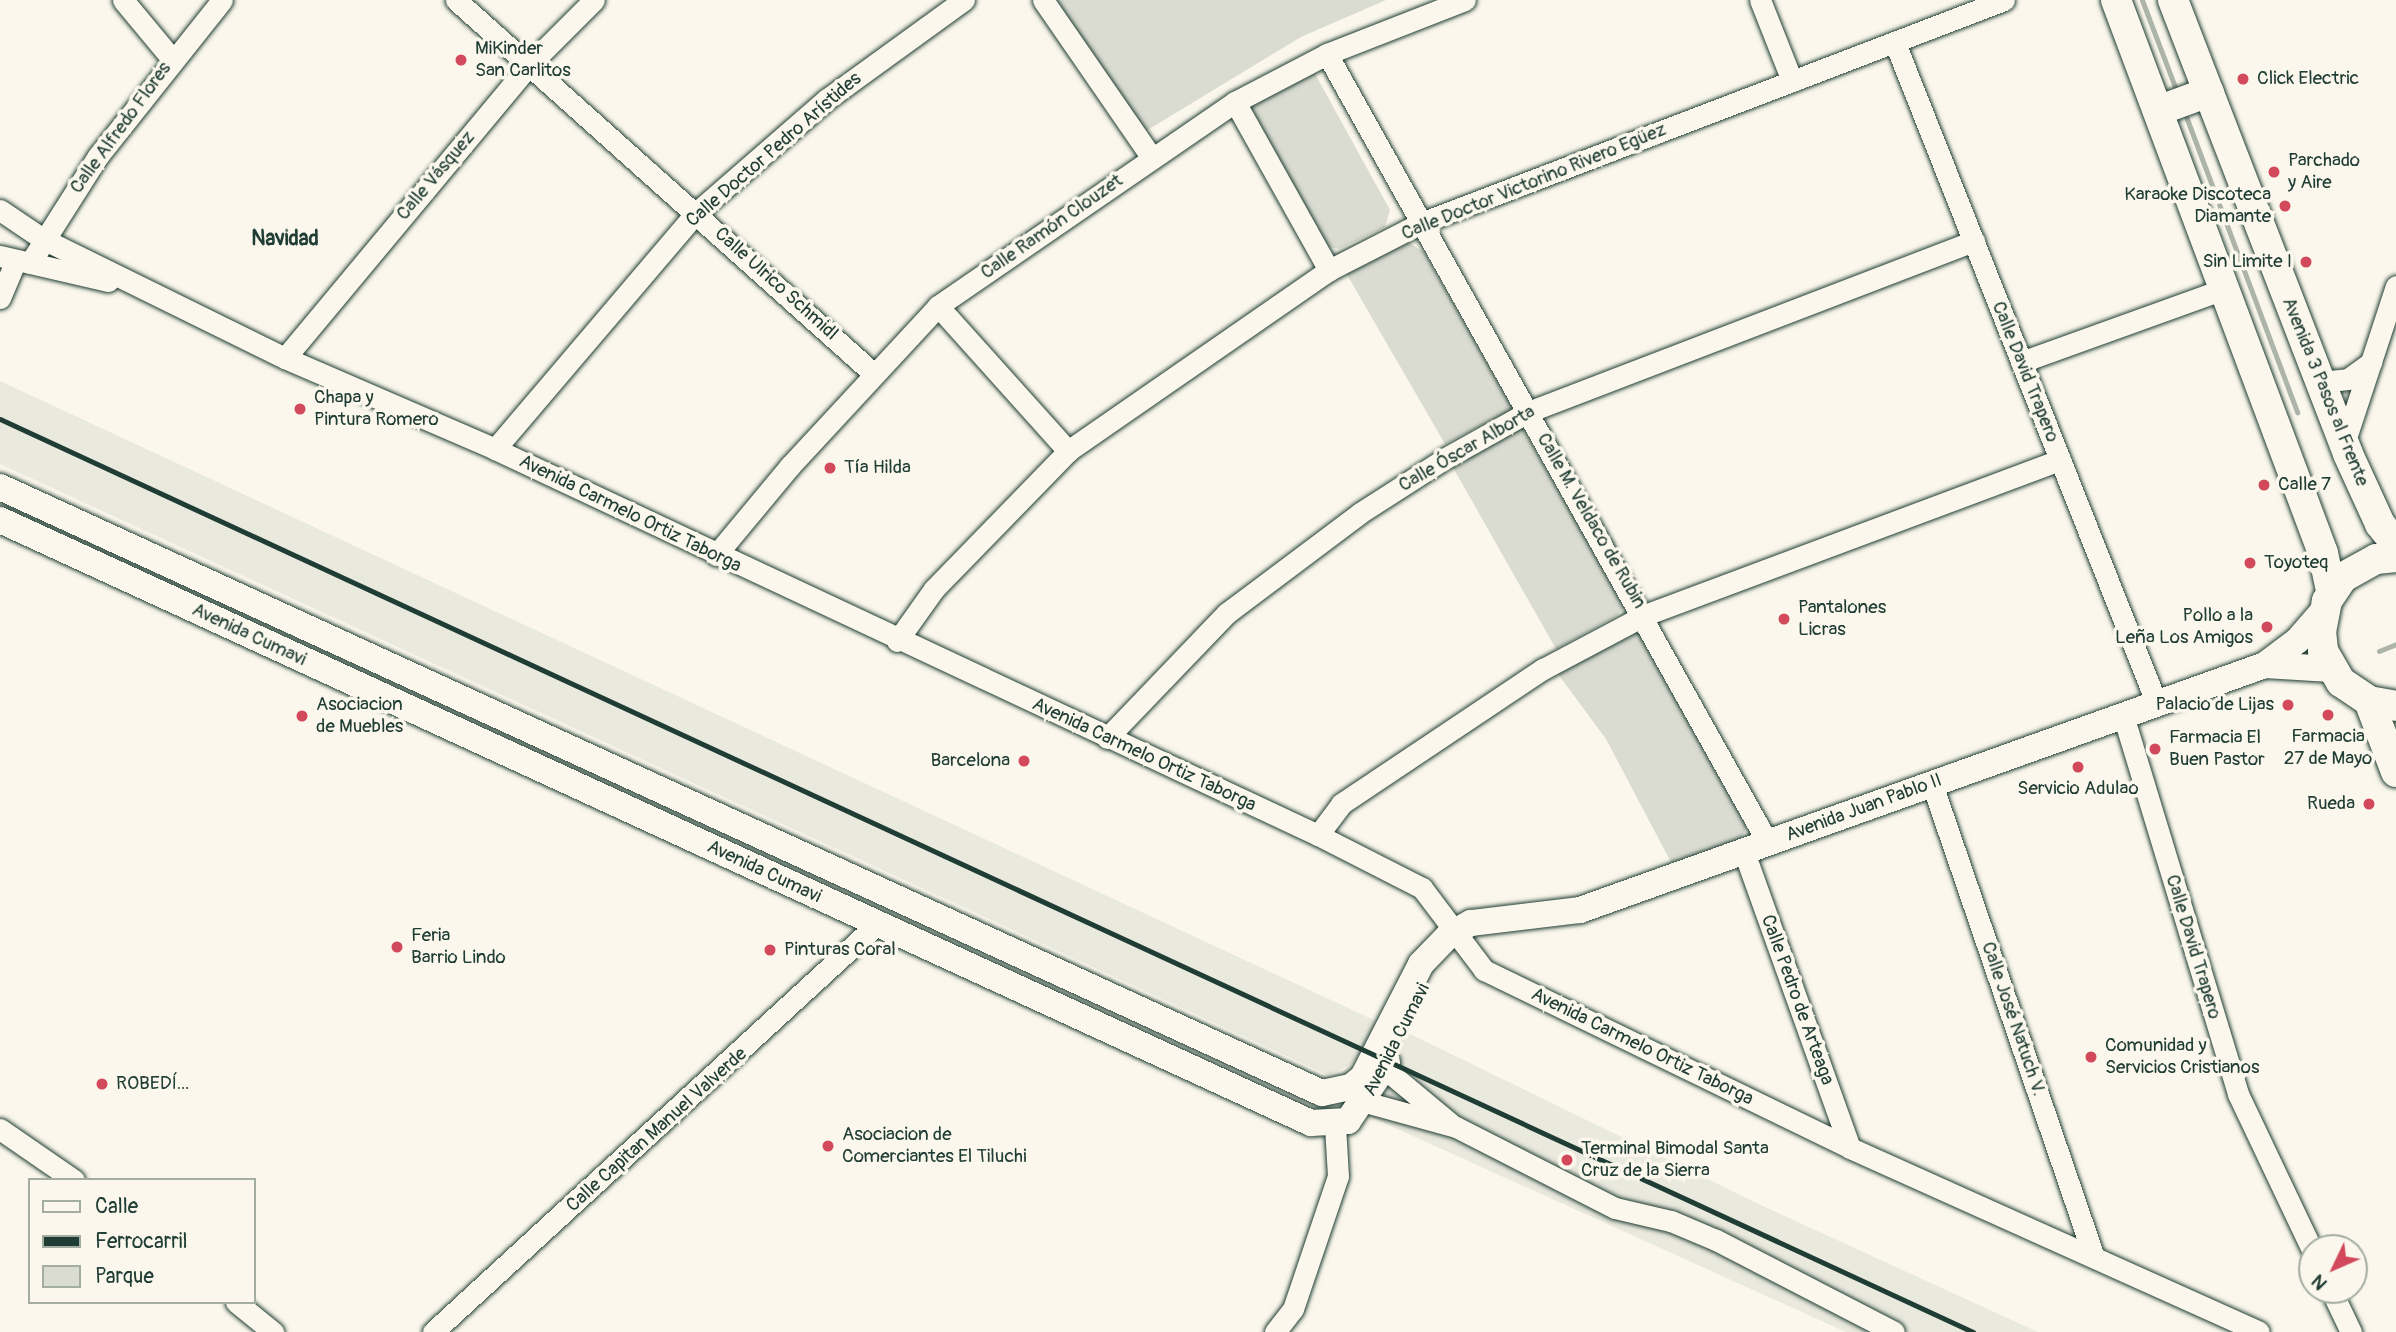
<!DOCTYPE html>
<meta charset="utf-8">
<style>
body{margin:0}
#map{position:relative;width:2396px;height:1332px;overflow:hidden;background:#fbf7ec;font-family:Pangolin,sans-serif}
div>[style]{position:absolute}
.built>*{inset:0;background:#eae9de}
.green>*{inset:0;background:#dbdcd1}
.stream>*{height:5px;margin:-2.5px;padding:0 2.5px;transform-origin:2.5px;border-radius:2.5px;background:#adb4aa}
.roads{filter:drop-shadow(0 0 2px #1f3d34) drop-shadow(0 0 2px #1f3d34)}
.minor>*{height:21px;margin:-10.5px;padding:0 10.5px;transform-origin:10.5px;border-radius:10.5px;background:#fbf7ec}
.tertiary>*{height:26px;margin:-13px;padding:0 13px;transform-origin:13px;border-radius:13px;background:#fbf7ec}
.secondary>*{height:30px;margin:-15px;padding:0 15px;transform-origin:15px;border-radius:15px;background:#fbf7ec}
.rail>*{height:5px;margin:-2.5px;padding:0 2.5px;transform-origin:2.5px;border-radius:2.5px;background:#1f3d34}
.dots>*{width:19px;height:19px;translate:-50% -50%;box-sizing:border-box;border:4px solid #fbf7ec;border-radius:50%}
span{translate:-50% -50%;white-space:nowrap;text-align:center;line-height:1.15;-webkit-text-stroke:7px #fbf7ec;paint-order:stroke}
.poi-label{font-size:19px;color:#1f3d34}
.left{translate:0 -50%;text-align:left}
.right{translate:-100% -50%;text-align:right}
.street-label{font-size:19px;color:#1f3d34}
.neighbourhood-label{font-size:21px;color:#1f3d34;font-weight:700}
.legend{position:absolute;left:28px;top:1178px;width:228px;height:126px;box-sizing:border-box;background:#fbf7ec;border:2px solid #a3ada2;margin:0;padding:9px 12px;list-style:none;font-size:21px;color:#1f3d34}
.legend li{display:flex;align-items:center;gap:14px;height:35px}
.legend b{width:35px;border:2px solid #a3ada2}
.north{position:absolute;left:2298px;top:1234px;width:70px;height:70px;box-sizing:border-box;background:#fbf7ec;border:2px solid #a3ada2;border-radius:50%;rotate:226deg;font-size:19px;font-weight:700;line-height:28px;text-align:center;color:#1f3d34}
.north::after{content:'';display:block;margin:auto;width:24px;height:32px;background:#d1495b;clip-path:polygon(50% 0,100% 100%,50% 72%,0 100%)}
</style>
<div id="map">
<div class="built">
<i style="clip-path:polygon(0 381px,1376px 1021px,1370px 1041px,1350px 1065px,1328px 1075px,0 464px)"></i>
<i style="clip-path:polygon(1402px 1030px,1765px 1207px,2038px 1332px,1846px 1332px,1362px 1113px)"></i>
</div>
<div class="green">
<i style="clip-path:polygon(1051px 0,1386px 0,1301px 37px,1141px 134px)"></i>
<i style="clip-path:polygon(1314px 72px,1390px 210px,1385px 227px,1339px 249px,1328px 247px,1247px 105px)"></i>
<i style="clip-path:polygon(1406px 241px,1424px 252px,1513px 409px,1445px 444px,1346px 273px)"></i>
<i style="clip-path:polygon(1521px 426px,1626px 605px,1616px 616px,1556px 649px,1451px 464px)"></i>
<i style="clip-path:polygon(1634px 630px,1644px 636px,1748px 825px,1740px 840px,1673px 866px,1606px 739px,1555px 670px)"></i>
</div>
<div class="stream">
<i style="left:2142px;top:0;width:102px;rotate:69.2deg"></i>
<i style="left:2184px;top:111px;width:322px;rotate:69.4deg"></i>
<i style="left:2379px;top:651px;width:18px;rotate:-22deg"></i>
</div>
<div class="roads">
<div class="minor">
<i style="left:123px;top:0;width:77px;rotate:50.3deg"></i>
<i style="left:456px;top:0;width:561px;rotate:41.82deg"></i>
<i style="left:1043px;top:0;width:192px;rotate:55.4deg"></i>
<i style="left:1760px;top:0;width:87px;rotate:68.4deg"></i>
<i style="left:1895px;top:43px;width:709px;rotate:68.39deg"></i>
<i style="left:1327px;top:54px;width:904px;rotate:60.8deg"></i>
<i style="left:1235px;top:102px;width:193px;rotate:60.8deg"></i>
<i style="left:0;top:210px;width:52px;rotate:34deg"></i>
<i style="left:43px;top:239px;width:270px;rotate:26.2deg"></i>
<i style="left:285px;top:358px;width:229px;rotate:23.4deg"></i>
<i style="left:495px;top:449px;width:909px;rotate:25.13deg"></i>
<i style="left:1318px;top:835px;width:117px;rotate:27deg"></i>
<i style="left:1422px;top:888px;width:103px;rotate:52.9deg"></i>
<i style="left:1484px;top:970px;width:407px;rotate:25.9deg"></i>
<i style="left:1850px;top:1148px;width:448px;rotate:24.2deg"></i>
<i style="left:0;top:256px;width:111px;rotate:13deg"></i>
<i style="left:30px;top:263px;width:127px;rotate:-57.6deg"></i>
<i style="left:98px;top:156px;width:199px;rotate:-51.5deg"></i>
<i style="left:0;top:298px;width:41px;rotate:-67.2deg"></i>
<i style="left:938px;top:306px;width:195px;rotate:48.1deg"></i>
<i style="left:285px;top:358px;width:380px;rotate:-50.2deg"></i>
<i style="left:528px;top:66px;width:93px;rotate:-45deg"></i>
<i style="left:2021px;top:362px;width:218px;rotate:-19.8deg"></i>
<i style="left:2320px;top:382px;width:28px;rotate:-6deg"></i>
<i style="left:2348px;top:379px;width:29px;rotate:-36deg"></i>
<i style="left:2344px;top:444px;width:166px;rotate:-71.8deg"></i>
<i style="left:495px;top:449px;width:311px;rotate:-49.6deg"></i>
<i style="left:697px;top:212px;width:172px;rotate:-41deg"></i>
<i style="left:827px;top:99px;width:169px;rotate:-35.9deg"></i>
<i style="left:716px;top:555px;width:116px;rotate:-50.3deg"></i>
<i style="left:790px;top:466px;width:218px;rotate:-47.2deg"></i>
<i style="left:938px;top:306px;width:360px;rotate:-34.5deg"></i>
<i style="left:1235px;top:102px;width:104px;rotate:-27.6deg"></i>
<i style="left:1327px;top:54px;width:148px;rotate:-21.4deg"></i>
<i style="left:897px;top:641px;width:64px;rotate:-54.6deg"></i>
<i style="left:934px;top:589px;width:192px;rotate:-45.8deg"></i>
<i style="left:1068px;top:451px;width:318px;rotate:-34.7deg"></i>
<i style="left:1329px;top:270px;width:103px;rotate:-27.1deg"></i>
<i style="left:1421px;top:223px;width:624px;rotate:-20.93deg"></i>
<i style="left:2123px;top:715px;width:396px;rotate:73.1deg"></i>
<i style="left:2238px;top:1094px;width:173px;rotate:64.6deg"></i>
<i style="left:1107px;top:738px;width:173px;rotate:-46.2deg"></i>
<i style="left:1227px;top:613px;width:166px;rotate:-36.9deg"></i>
<i style="left:1360px;top:513px;width:100px;rotate:-32.7deg"></i>
<i style="left:1444px;top:459px;width:96px;rotate:-29.2deg"></i>
<i style="left:1528px;top:412px;width:478px;rotate:-21deg"></i>
<i style="left:1932px;top:784px;width:498px;rotate:71.1deg"></i>
<i style="left:1318px;top:835px;width:39px;rotate:-53deg"></i>
<i style="left:1341px;top:804px;width:243px;rotate:-33.8deg"></i>
<i style="left:1543px;top:669px;width:115px;rotate:-27.9deg"></i>
<i style="left:1645px;top:615px;width:443px;rotate:-20.5deg"></i>
<i style="left:1744px;top:852px;width:314px;rotate:70.3deg"></i>
<i style="left:1385px;top:1069px;width:86px;rotate:39.8deg"></i>
<i style="left:1365px;top:1102px;width:94px;rotate:15.4deg"></i>
<i style="left:1456px;top:1127px;width:178px;rotate:27deg"></i>
<i style="left:1615px;top:1208px;width:57px;rotate:13.1deg"></i>
<i style="left:1671px;top:1221px;width:49px;rotate:22.9deg"></i>
<i style="left:1716px;top:1240px;width:200px;rotate:27.3deg"></i>
<i style="left:0;top:1129px;width:90px;rotate:34.6deg"></i>
<i style="left:2331px;top:1290px;width:47px;rotate:64.5deg"></i>
<i style="left:236px;top:1302px;width:48px;rotate:39deg"></i>
<i style="left:433px;top:1332px;width:603px;rotate:-42.58deg"></i>
<i style="left:1275px;top:1332px;width:29px;rotate:-52deg"></i>
<i style="left:1293px;top:1309px;width:140px;rotate:-71.3deg"></i>
<i style="left:1338px;top:1176px;width:51px;rotate:-93.4deg"></i>
</div>
<div class="tertiary">
<i style="left:0;top:487px;width:1454px;rotate:24.63deg"></i>
<i style="left:1322px;top:1093px;width:30px;rotate:-12deg"></i>
<i style="left:1351px;top:1087px;width:16px;rotate:-40deg"></i>
<i style="left:1363px;top:1077px;width:127px;rotate:-62.8deg"></i>
<i style="left:1421px;top:964px;width:40px;rotate:-46deg"></i>
<i style="left:1449px;top:935px;width:25px;rotate:-29deg"></i>
<i style="left:1471px;top:923px;width:110px;rotate:-6.8deg"></i>
<i style="left:1580px;top:910px;width:727px;rotate:-19.68deg"></i>
<i style="left:2265px;top:665px;width:66px;rotate:3.5deg"></i>
<i style="left:0;top:520px;width:1443px;rotate:24.7deg"></i>
<i style="left:1311px;top:1123px;width:37px;rotate:-3deg"></i>
<i style="left:1348px;top:1121px;width:70px;rotate:-56.1deg"></i>
<i style="left:2265px;top:665px;width:40px;rotate:-37deg"></i>
<i style="left:2297px;top:641px;width:40px;rotate:-49deg"></i>
</div>
<div class="secondary">
<i style="left:2116px;top:0;width:590px;rotate:69.48deg"></i>
<i style="left:2323px;top:553px;width:40px;rotate:78deg"></i>
<i style="left:2173px;top:0;width:487px;rotate:68.9deg"></i>
<i style="left:2348px;top:454px;width:77px;rotate:65.4deg"></i>
<i style="left:2380px;top:524px;width:26px;rotate:51deg"></i>
<i style="left:2160px;top:110px;width:52px;rotate:-20.2deg"></i>
<i style="left:2396px;top:557px;width:20px;rotate:174deg"></i>
<i style="left:2376px;top:559px;width:38px;rotate:151deg"></i>
<i style="left:2343px;top:577px;width:29px;rotate:124deg"></i>
<i style="left:2327px;top:601px;width:31px;rotate:101deg"></i>
<i style="left:2321px;top:631px;width:20px;rotate:84deg"></i>
<i style="left:2323px;top:651px;width:36px;rotate:60deg"></i>
<i style="left:2341px;top:682px;width:34px;rotate:34deg"></i>
<i style="left:2369px;top:701px;width:27px;rotate:10deg"></i>
<i style="left:2369px;top:701px;width:76px;rotate:69.2deg"></i>
</div>
</div>
<div class="rail">
<i style="left:0;top:419px;width:2174px;rotate:24.83deg"></i>
</div>
<div class="dots">
<i style="left:461px;top:60px;background:#d1495b"></i>
<i style="left:2243px;top:79px;background:#d1495b"></i>
<i style="left:2274px;top:172px;background:#d1495b"></i>
<i style="left:2285px;top:206px;background:#d1495b"></i>
<i style="left:2306px;top:262px;background:#d1495b"></i>
<i style="left:300px;top:409px;background:#d1495b"></i>
<i style="left:830px;top:468px;background:#d1495b"></i>
<i style="left:2264px;top:485px;background:#d1495b"></i>
<i style="left:2250px;top:563px;background:#d1495b"></i>
<i style="left:1784px;top:619px;background:#d1495b"></i>
<i style="left:2267px;top:627px;background:#d1495b"></i>
<i style="left:2288px;top:705px;background:#d1495b"></i>
<i style="left:2328px;top:715px;background:#d1495b"></i>
<i style="left:302px;top:716px;background:#d1495b"></i>
<i style="left:2155px;top:749px;background:#d1495b"></i>
<i style="left:1024px;top:761px;background:#d1495b"></i>
<i style="left:2078px;top:767px;background:#d1495b"></i>
<i style="left:2369px;top:804px;background:#d1495b"></i>
<i style="left:397px;top:947px;background:#d1495b"></i>
<i style="left:770px;top:950px;background:#d1495b"></i>
<i style="left:2091px;top:1057px;background:#d1495b"></i>
<i style="left:102px;top:1084px;background:#d1495b"></i>
<i style="left:828px;top:1146px;background:#d1495b"></i>
<i style="left:1567px;top:1160px;background:#d1495b"></i>
</div>
<div class="poi-label">
<span class="left" style="left:475px;top:60px">MiKinder<br>San Carlitos</span>
<span class="left" style="left:2257px;top:79px">Click Electric</span>
<span class="left" style="left:2288px;top:172px">Parchado<br>y Aire</span>
<span class="right" style="left:2271px;top:206px">Karaoke Discoteca<br>Diamante</span>
<span class="right" style="left:2292px;top:262px">Sin Limite I</span>
<span class="left" style="left:314px;top:409px">Chapa y<br>Pintura Romero</span>
<span class="left" style="left:844px;top:468px">Tía Hilda</span>
<span class="left" style="left:2278px;top:485px">Calle 7</span>
<span class="left" style="left:2264px;top:563px">Toyoteq</span>
<span class="left" style="left:1798px;top:619px">Pantalones<br>Licras</span>
<span class="right" style="left:2253px;top:627px">Pollo a la<br>Leña Los Amigos</span>
<span class="left" style="left:316px;top:716px">Asociacion<br>de Muebles</span>
<span class="right" style="left:2274px;top:705px">Palacio de Lijas</span>
<span style="left:2328px;top:748px">Farmacia<br>27 de Mayo</span>
<span class="left" style="left:2169px;top:749px">Farmacia El<br>Buen Pastor</span>
<span class="right" style="left:1010px;top:761px">Barcelona</span>
<span style="left:2078px;top:789px">Servicio Adulao</span>
<span class="right" style="left:2355px;top:804px">Rueda</span>
<span class="left" style="left:411px;top:947px">Feria<br>Barrio Lindo</span>
<span class="left" style="left:784px;top:950px">Pinturas Coral</span>
<span class="left" style="left:2105px;top:1057px">Comunidad y<br>Servicios Cristianos</span>
<span class="left" style="left:116px;top:1084px">ROBEDÍ...</span>
<span class="left" style="left:842px;top:1146px">Asociacion de<br>Comerciantes El Tiluchi</span>
<span class="left" style="left:1581px;top:1160px">Terminal Bimodal Santa<br>Cruz de la Sierra</span>
</div>
<div class="street-label">
<span style="left:121px;top:128px;rotate:-54deg">Calle Alfredo Flores</span>
<span style="left:774px;top:150px;rotate:-41deg">Calle Doctor Pedro Arístides</span>
<span style="left:436px;top:176px;rotate:-50deg">Calle Vásquez</span>
<span style="left:1534px;top:182px;rotate:-22deg">Calle Doctor Victorino Rivero Egüez</span>
<span style="left:1052px;top:227px;rotate:-35deg">Calle Ramón Clouzet</span>
<span style="left:776px;top:284px;rotate:42deg">Calle Ulrico Schmidl</span>
<span style="left:2025px;top:372px;rotate:68deg">Calle David Trapero</span>
<span style="left:2325px;top:392px;rotate:68deg">Avenida 3 Pasos al Frente</span>
<span style="left:1467px;top:449px;rotate:-30deg">Calle Óscar Alborta</span>
<span style="left:630px;top:514px;rotate:26deg">Avenida Carmelo Ortiz Taborga</span>
<span style="left:1591px;top:521px;rotate:60deg">Calle M. Veldaco de Rubin</span>
<span style="left:249px;top:635px;rotate:25deg">Avenida Cumavi</span>
<span style="left:1144px;top:755px;rotate:25deg">Avenida Carmelo Ortiz Taborga</span>
<span style="left:1864px;top:808px;rotate:-20deg">Avenida Juan Pablo II</span>
<span style="left:764px;top:872px;rotate:25deg">Avenida Cumavi</span>
<span style="left:2193px;top:947px;rotate:73deg">Calle David Trapero</span>
<span style="left:1797px;top:1000px;rotate:70deg">Calle Pedro de Arteaga</span>
<span style="left:2013px;top:1019px;rotate:71deg">Calle José Natuch V.</span>
<span style="left:1397px;top:1040px;rotate:-63deg">Avenida Cumavi</span>
<span style="left:1642px;top:1047px;rotate:26deg">Avenida Carmelo Ortiz Taborga</span>
<span style="left:657px;top:1130px;rotate:-42deg">Calle Capitan Manuel Valverde</span>
</div>
<div class="neighbourhood-label">
<span style="left:285px;top:239px">Navidad</span>
</div>
<ul class="legend">
<li><b style="height:9px;background:#fbf7ec"></b>Calle</li>
<li><b style="height:9px;background:#1f3d34"></b>Ferrocarril</li>
<li><b style="height:19px;background:#dbdcd1"></b>Parque</li>
</ul>
<div class="north">N</div>
</div>
